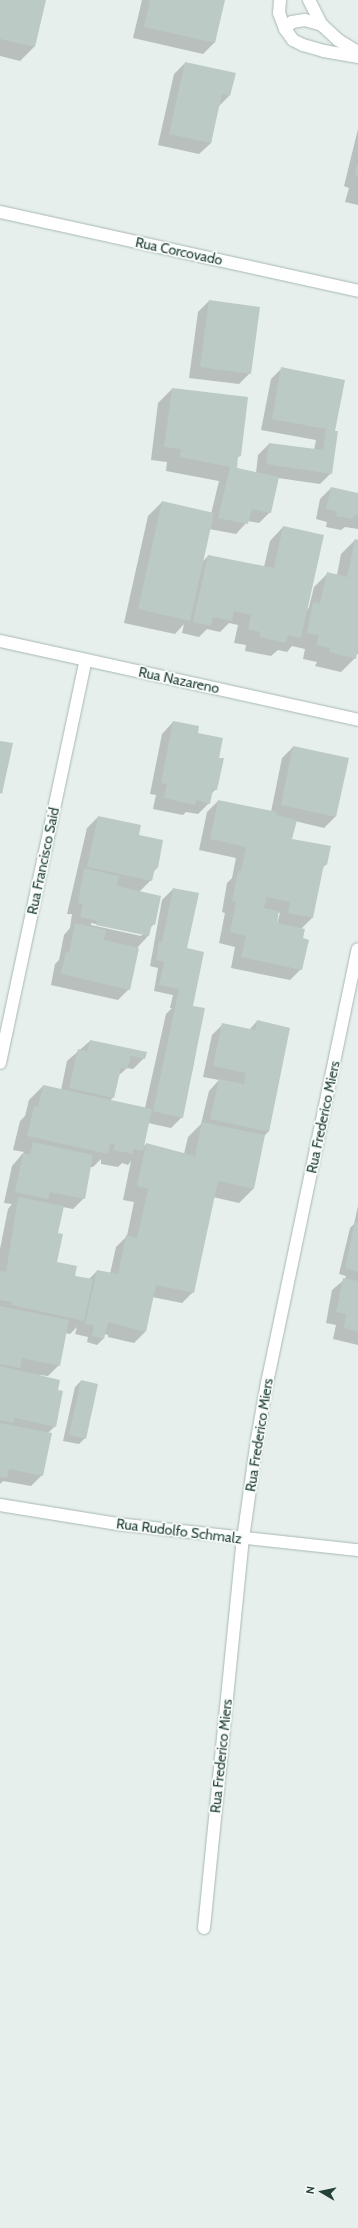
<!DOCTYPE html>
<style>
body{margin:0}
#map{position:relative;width:358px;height:2228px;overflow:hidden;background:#e6efeb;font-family:Cabin,sans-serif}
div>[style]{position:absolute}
.shadow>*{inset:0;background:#0003}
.building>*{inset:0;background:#bbcac4}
.roads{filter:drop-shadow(0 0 1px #a8b8b2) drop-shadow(0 0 1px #a8b8b2)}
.street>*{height:12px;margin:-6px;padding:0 6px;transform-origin:6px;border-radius:6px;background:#fff}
span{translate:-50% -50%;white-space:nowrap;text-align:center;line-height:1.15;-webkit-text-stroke:3.5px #f7fbf9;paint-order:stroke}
.street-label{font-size:14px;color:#24423a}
.north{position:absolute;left:302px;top:2172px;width:40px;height:40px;-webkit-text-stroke:3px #f7fbf9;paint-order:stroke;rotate:279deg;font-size:11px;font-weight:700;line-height:16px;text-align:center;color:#24423a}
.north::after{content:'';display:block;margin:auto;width:14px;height:18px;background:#24423a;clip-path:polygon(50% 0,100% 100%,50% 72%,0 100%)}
</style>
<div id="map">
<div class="shadow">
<i style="clip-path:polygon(0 0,45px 0,34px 47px,20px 61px,0 56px)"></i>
<i style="clip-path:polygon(142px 0,224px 1px,214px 43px,203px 54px,133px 38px)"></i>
<i style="clip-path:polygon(185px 63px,229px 96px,218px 107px,211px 143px,199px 154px,158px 145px,174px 74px)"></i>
<i style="clip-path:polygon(358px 129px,358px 205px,345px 202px,349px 188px,344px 186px)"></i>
<i style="clip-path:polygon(209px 301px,250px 373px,239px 384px,189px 378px,198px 312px)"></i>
<i style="clip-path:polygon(282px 368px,334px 432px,331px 473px,320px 484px,278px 478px,270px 512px,259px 523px,248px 521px,236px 534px,209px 529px,202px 562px,208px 556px,264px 567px,270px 541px,283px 527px,307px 610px,309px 607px,314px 587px,328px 573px,337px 575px,341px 554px,355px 540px,358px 541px,358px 654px,356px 654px,355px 658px,341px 672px,315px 666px,317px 662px,303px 659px,305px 649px,292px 646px,287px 652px,278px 650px,271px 656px,245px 651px,246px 645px,234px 643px,238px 625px,229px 623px,220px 632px,207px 629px,199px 637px,182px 633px,184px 624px,175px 634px,124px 623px,148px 516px,162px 502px,211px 514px,219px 481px,166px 471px,167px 462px,151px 460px,158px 403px,172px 389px,240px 456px,237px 458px,236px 468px,256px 473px,258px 455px,269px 444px,314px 450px,316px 440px,261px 430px,271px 379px)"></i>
<i style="clip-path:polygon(331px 488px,358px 494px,358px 529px,345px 527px,341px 530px,326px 527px,327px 522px,316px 519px,320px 499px)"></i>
<i style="clip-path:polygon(173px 722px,196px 734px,218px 758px,216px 789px,210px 795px,209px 803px,198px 814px,186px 812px,183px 815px,153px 809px,156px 795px,150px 794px,162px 734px)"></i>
<i style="clip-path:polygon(evenodd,293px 747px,335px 817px,324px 828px,295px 821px,291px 839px,326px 864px,322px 869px,312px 918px,301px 929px,301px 969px,290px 980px,231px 968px,235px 947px,219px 943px,225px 913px,222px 912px,227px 883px,232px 878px,236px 858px,199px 850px,207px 812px,218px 801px,271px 812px,282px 758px,293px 747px,278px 912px,280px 913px,277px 924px,275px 924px,278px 912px)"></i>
<i style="clip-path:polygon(evenodd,98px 817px,137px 835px,157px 868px,153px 872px,151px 880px,139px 892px,154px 924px,150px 928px,148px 936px,136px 949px,129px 989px,118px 1000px,51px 985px,55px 964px,59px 960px,64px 935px,70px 928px,72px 914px,67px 914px,87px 828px,98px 817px,91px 923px,143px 934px,141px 936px,91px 925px,91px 923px)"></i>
<i style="clip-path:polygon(evenodd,173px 889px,187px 947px,191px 1006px,192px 1063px,194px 1063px,182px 1117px,171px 1128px,148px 1123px,142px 1148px,146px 1144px,184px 1154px,188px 1137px,201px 1124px,209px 1091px,219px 1080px,203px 1077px,212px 1035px,223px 1024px,249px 1030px,257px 1021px,289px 1028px,268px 1132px,264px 1136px,253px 1189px,239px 1203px,213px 1197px,193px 1292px,182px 1303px,152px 1297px,145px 1332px,134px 1343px,108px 1337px,108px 1335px,104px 1334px,103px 1339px,97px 1345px,87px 1342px,88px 1337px,75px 1334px,77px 1327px,70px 1334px,65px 1333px,59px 1365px,48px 1376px,40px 1375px,39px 1377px,57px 1391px,55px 1426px,48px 1433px,42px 1475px,31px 1486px,3px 1481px,0 1484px,0 1249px,8px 1209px,12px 1204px,4px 1203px,12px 1166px,24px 1152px,13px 1150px,20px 1121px,25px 1116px,29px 1100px,43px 1086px,61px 1090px,67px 1061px,90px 1041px,144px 1058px,133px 1069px,127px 1068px,118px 1076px,113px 1097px,110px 1101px,145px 1108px,166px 1014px,172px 1008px,170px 1008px,173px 995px,154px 991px,158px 968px,150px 966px,162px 900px,173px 889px,101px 1159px,101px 1164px,118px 1167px,122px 1163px,128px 1165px,131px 1161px,123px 1200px,134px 1202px,127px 1236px,116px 1247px,110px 1274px,97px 1271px,89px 1279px,74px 1277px,56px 1262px,57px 1234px,63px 1207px,73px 1209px,84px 1198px,90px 1167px,93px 1167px,101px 1159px)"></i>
<i style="clip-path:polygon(358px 1206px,358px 1345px,333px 1339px,336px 1325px,326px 1323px,332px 1290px,345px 1279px,346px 1276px,339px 1274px,350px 1228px,354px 1224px)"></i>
<i style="clip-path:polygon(81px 1381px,85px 1438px,79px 1444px,63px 1441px,75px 1387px)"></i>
</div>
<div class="building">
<i style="clip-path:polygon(0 0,46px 0,35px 47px,0 39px)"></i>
<i style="clip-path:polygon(150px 0,225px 0,215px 43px,144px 27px)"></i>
<i style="clip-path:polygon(185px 62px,236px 73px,230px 96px,222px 94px,211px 143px,169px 134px)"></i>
<i style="clip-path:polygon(357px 164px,358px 164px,358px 176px,355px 175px)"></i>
<i style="clip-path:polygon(209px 300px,260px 307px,251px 374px,200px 367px)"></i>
<i style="clip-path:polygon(281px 367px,345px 380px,335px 431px,338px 431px,332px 474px,266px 464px,269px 443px,323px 450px,326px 429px,272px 419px)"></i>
<i style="clip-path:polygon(172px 388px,248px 397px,241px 456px,238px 456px,237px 468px,279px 477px,271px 513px,252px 509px,248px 524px,218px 518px,230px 467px,180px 457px,181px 449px,164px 447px)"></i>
<i style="clip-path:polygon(331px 487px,358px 493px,358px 516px,354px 515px,353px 519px,336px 516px,337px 511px,326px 509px)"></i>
<i style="clip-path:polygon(162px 501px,214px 513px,190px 621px,138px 609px)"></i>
<i style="clip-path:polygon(283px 526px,324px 535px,301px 638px,288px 635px,286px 643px,259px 637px,260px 632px,248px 629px,251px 615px,234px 611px,232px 621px,213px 617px,211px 626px,193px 622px,208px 555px,274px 568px)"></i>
<i style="clip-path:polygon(355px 539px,358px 540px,358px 648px,356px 659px,329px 652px,330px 648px,316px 645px,319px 635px,307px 633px,313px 602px,320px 603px,327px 572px,347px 577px)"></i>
<i style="clip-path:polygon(173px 721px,199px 726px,198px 733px,223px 738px,219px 758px,224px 758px,217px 790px,213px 789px,210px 804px,196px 800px,195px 805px,164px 798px,167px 784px,161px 783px)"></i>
<i style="clip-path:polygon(0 741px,13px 743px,2px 794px,0 793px)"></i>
<i style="clip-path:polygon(293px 746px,349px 758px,336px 817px,281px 805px)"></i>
<i style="clip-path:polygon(218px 800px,277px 812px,276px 815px,297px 820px,292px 839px,331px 846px,327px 865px,324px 864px,313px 918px,288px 913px,290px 902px,267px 897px,264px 908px,279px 911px,277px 923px,305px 929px,303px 938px,309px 940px,302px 970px,241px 957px,246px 936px,230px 932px,236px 902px,232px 901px,238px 870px,241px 871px,246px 847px,210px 839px)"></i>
<i style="clip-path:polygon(98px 816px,141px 825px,139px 835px,163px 840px,158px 868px,155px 868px,152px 881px,87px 867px)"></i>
<i style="clip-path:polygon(84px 868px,119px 876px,117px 886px,161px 896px,155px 925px,152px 924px,149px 936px,96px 925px,97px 921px,80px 917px,83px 904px,78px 903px)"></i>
<i style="clip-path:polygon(173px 888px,199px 893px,187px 948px,204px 952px,193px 1006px,205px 1008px,183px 1118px,153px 1111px,179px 989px,159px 985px,164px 962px,156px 960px,159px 941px,162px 942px)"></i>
<i style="clip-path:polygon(75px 923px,106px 930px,104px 940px,139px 948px,130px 990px,61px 974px,66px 952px,69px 953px)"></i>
<i style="clip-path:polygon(257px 1020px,290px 1028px,269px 1132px,210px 1119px,219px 1079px,244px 1084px,246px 1073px,213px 1066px,222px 1023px,255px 1030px)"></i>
<i style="clip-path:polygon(90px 1040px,147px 1052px,145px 1059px,131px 1056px,127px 1069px,121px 1068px,114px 1098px,69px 1088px,78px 1049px,87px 1051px)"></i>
<i style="clip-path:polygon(43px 1085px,152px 1109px,143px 1151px,133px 1149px,133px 1154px,114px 1150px,115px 1144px,110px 1144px,108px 1154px,27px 1136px,34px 1106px,38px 1107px)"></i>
<i style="clip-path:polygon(202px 1122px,265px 1135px,254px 1189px,218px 1181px,194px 1293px,156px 1285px,146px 1332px,108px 1322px,104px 1339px,92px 1336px,94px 1325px,85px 1324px,97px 1270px,118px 1274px,126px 1235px,137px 1238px,148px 1189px,137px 1186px,146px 1143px,195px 1156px)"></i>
<i style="clip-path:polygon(33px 1142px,93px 1155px,85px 1199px,50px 1192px,48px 1199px,15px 1192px,23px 1153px,30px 1155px)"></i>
<i style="clip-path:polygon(18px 1197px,64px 1206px,58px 1233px,63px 1234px,57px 1262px,77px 1266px,75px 1276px,93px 1279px,84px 1321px,12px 1305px,12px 1302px,0 1300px,0 1271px,6px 1272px)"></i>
<i style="clip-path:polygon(355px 1221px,358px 1222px,358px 1272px,345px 1268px)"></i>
<i style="clip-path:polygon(343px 1278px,358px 1281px,358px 1332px,344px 1328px,346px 1314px,336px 1312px)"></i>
<i style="clip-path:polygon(0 1306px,69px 1320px,60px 1366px,22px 1358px,20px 1368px,0 1364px)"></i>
<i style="clip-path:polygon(0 1366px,60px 1380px,58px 1390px,63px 1391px,56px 1427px,15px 1418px,13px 1423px,0 1420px)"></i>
<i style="clip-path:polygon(81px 1380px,98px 1384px,86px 1439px,69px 1435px)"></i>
<i style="clip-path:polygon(0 1423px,52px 1433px,43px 1476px,9px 1469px,7px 1478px,0 1477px)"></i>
</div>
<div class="roads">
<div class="street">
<i style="left:280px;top:0;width:13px;rotate:94deg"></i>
<i style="left:279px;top:13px;width:17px;rotate:69deg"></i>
<i style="left:285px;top:29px;width:14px;rotate:54deg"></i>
<i style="left:293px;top:40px;width:11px;rotate:27deg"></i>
<i style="left:303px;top:45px;width:22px;rotate:16deg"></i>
<i style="left:324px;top:51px;width:35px;rotate:10deg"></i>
<i style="left:309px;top:0;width:28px;rotate:63deg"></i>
<i style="left:322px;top:25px;width:22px;rotate:43deg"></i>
<i style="left:338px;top:40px;width:23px;rotate:31deg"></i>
<i style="left:285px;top:29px;width:10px;rotate:-45deg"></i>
<i style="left:292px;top:22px;width:13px;rotate:-9deg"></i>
<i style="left:305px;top:20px;width:18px;rotate:16deg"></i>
<i style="left:0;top:212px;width:367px;rotate:12.4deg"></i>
<i style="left:0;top:641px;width:367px;rotate:12.4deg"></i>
<i style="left:0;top:1063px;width:412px;rotate:-78deg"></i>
<i style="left:0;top:1505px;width:119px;rotate:9.2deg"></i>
<i style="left:117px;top:1524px;width:242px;rotate:6.2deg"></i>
<i style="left:204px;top:1928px;width:391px;rotate:-84.3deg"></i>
<i style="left:243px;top:1539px;width:101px;rotate:-82deg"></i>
<i style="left:257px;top:1439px;width:57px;rotate:-79.9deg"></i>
<i style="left:267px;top:1383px;width:443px;rotate:-78.2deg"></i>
</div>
</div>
<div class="street-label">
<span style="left:179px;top:251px;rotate:12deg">Rua Corcovado</span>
<span style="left:179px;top:680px;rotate:12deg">Rua Nazareno</span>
<span style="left:43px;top:861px;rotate:-78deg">Rua Francisco Said</span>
<span style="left:323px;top:1117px;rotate:-78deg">Rua Frederico Miers</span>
<span style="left:259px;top:1435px;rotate:-81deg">Rua Frederico Miers</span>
<span style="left:179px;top:1531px;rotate:7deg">Rua Rudolfo Schmalz</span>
<span style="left:221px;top:1756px;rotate:-84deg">Rua Frederico Miers</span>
</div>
<div class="north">N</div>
</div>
